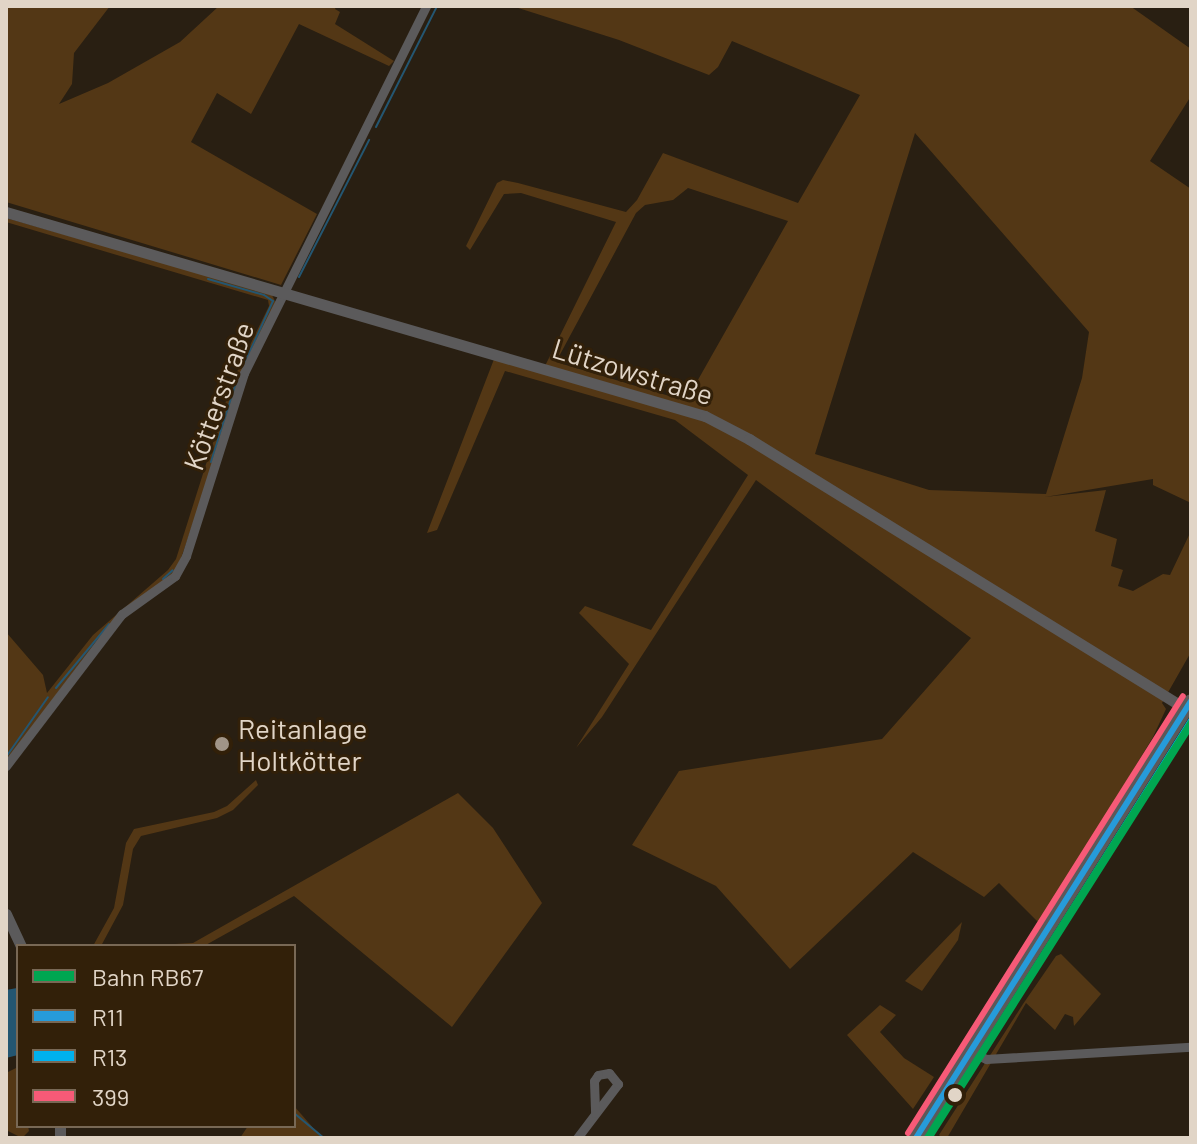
<!DOCTYPE html>
<meta charset="utf-8">
<style>
body{margin:0}
#map{position:relative;width:1197px;height:1144px;overflow:hidden;background:#291f12;font-family:Barlow,sans-serif}
div>[style]{position:absolute}
.green>*{inset:0;background:#533715}
.water>*{inset:0;background:#245671}
.stream>*{height:2px;margin:-1px;padding:0 1px;transform-origin:1px;border-radius:1px;background:#245671}
.minor>*{height:9px;margin:-4.5px;padding:0 4.5px;transform-origin:4.5px;border-radius:4.5px;background:#5b5a5b}
.tertiary>*{height:11px;margin:-5.5px;padding:0 5.5px;transform-origin:5.5px;border-radius:5.5px;background:#5b5a5b}
.primary>*{height:14px;margin:-7px;padding:0 7px;transform-origin:7px;border-radius:7px;background:#5c5959}
.bus-1>*{height:6px;margin:-3px;padding:0 3px;transform-origin:3px;border-radius:3px;background:#269bda}
.bus-2>*{height:6px;margin:-3px;padding:0 3px;transform-origin:3px;border-radius:3px;background:#00b1ee}
.bus-3>*{height:6px;margin:-3px;padding:0 3px;transform-origin:3px;border-radius:3px;background:#f75a77}
.rail-1>*{height:8px;margin:-4px;padding:0 4px;transform-origin:4px;border-radius:4px;background:#00a651}
.dots>*{width:22px;height:22px;translate:-50% -50%;box-sizing:border-box;border:4px solid #322009;border-radius:50%}
span{translate:-50% -50%;white-space:nowrap;text-align:center;line-height:1.15;-webkit-text-stroke:6px #322009;paint-order:stroke}
.street-label{font-size:28px;color:#e1d5c7}
.poi-label{font-size:28px;color:#e1d5c7}
.left{translate:0 -50%;text-align:left}
.frame{position:absolute;inset:0;border:8px solid #e1d5c7;pointer-events:none}
.legend{position:absolute;left:16px;top:944px;width:280px;height:184px;box-sizing:border-box;background:#322009;border:2px solid #786855;margin:0;padding:10px 14px;list-style:none;font-size:24px;color:#e1d5c7}
.legend li{display:flex;align-items:center;gap:16px;height:40px}
.legend b{width:40px;border:2px solid #786855}
</style>
<div id="map">
<div class="green">
<i style="clip-path:polygon(6px 6px,110px 6px,74px 53px,72px 84px,59px 104px,108px 83px,180px 42px,219px 6px,336px 6px,335px 9px,340px 12px,335px 24px,394px 61px,389px 66px,299px 24px,251px 114px,217px 93px,191px 142px,317px 214px,281px 285px,6px 202px)"></i>
<i style="clip-path:polygon(evenodd,512px 6px,1130px 6px,1191px 49px,1191px 96px,1150px 161px,1191px 189px,1191px 503px,1153px 485px,1153px 479px,1045px 497px,1106px 490px,1095px 531px,1117px 539px,1111px 566px,1123px 570px,1118px 586px,1133px 591px,1163px 574px,1170px 575px,1191px 531px,1191px 652px,1162px 703px,1166px 709px,1153px 737px,1040px 924px,999px 883px,984px 897px,913px 852px,790px 969px,716px 886px,632px 845px,679px 771px,882px 739px,971px 638px,756px 480px,602px 717px,576px 748px,629px 664px,579px 613px,585px 606px,651px 630px,748px 475px,675px 420px,505px 371px,437px 530px,427px 533px,496px 354px,544px 368px,616px 222px,521px 193px,504px 194px,470px 250px,466px 246px,497px 183px,503px 180px,518px 183px,626px 212px,637px 200px,663px 153px,798px 203px,860px 95px,732px 41px,718px 67px,709px 75px,619px 40px,512px 6px,915px 133px,1089px 332px,1082px 378px,1046px 494px,929px 490px,815px 454px,915px 133px,512px 6px,688px 188px,788px 221px,686px 401px,556px 362px,636px 213px,645px 205px,673px 200px,688px 188px)"></i>
<i style="clip-path:polygon(6px 218px,271px 293px,277px 305px,244px 373px,175px 576px,97px 640px,6px 762px,6px 632px,43px 675px,47px 693px,93px 635px,168px 570px,176px 559px,232px 382px,269px 306px,268px 300px,6px 222px)"></i>
<i style="clip-path:polygon(256px 780px,258px 785px,233px 810px,217px 818px,141px 836px,133px 849px,123px 905px,101px 946px,93px 946px,114px 908px,126px 843px,134px 829px,214px 812px,227px 806px)"></i>
<i style="clip-path:polygon(458px 793px,493px 828px,542px 903px,452px 1027px,294px 896px,204px 946px,139px 946px,193px 943px)"></i>
<i style="clip-path:polygon(962px 922px,958px 940px,922px 991px,905px 981px)"></i>
<i style="clip-path:polygon(1061px 954px,1101px 994px,1074px 1026px,1073px 1017px,1065px 1014px,1055px 1030px,1026px 1003px,947px 1138px,942px 1138px,939px 1135px,1023px 1004px,1056px 956px)"></i>
<i style="clip-path:polygon(880px 1005px,896px 1015px,880px 1032px,904px 1058px,934px 1077px,913px 1109px,847px 1035px)"></i>
<i style="clip-path:polygon(18px 1067px,18px 1126px,28px 1126px,29px 1131px,22px 1138px,6px 1130px,6px 1073px)"></i>
<i style="clip-path:polygon(294px 1106px,322px 1138px,240px 1138px,248px 1126px,294px 1126px)"></i>
</div>
<div class="water">
<i style="clip-path:polygon(17px 988px,18px 1055px,6px 1058px,6px 990px)"></i>
</div>
<div class="stream">
<i style="left:376px;top:127px;width:136px;rotate:-63.2deg"></i>
<i style="left:299px;top:277px;width:154px;rotate:-62.9deg"></i>
<i style="left:208px;top:279px;width:58px;rotate:15.9deg"></i>
<i style="left:264px;top:295px;width:11px;rotate:34deg"></i>
<i style="left:273px;top:301px;width:69px;rotate:114.7deg"></i>
<i style="left:211px;top:462px;width:89px;rotate:-72.4deg"></i>
<i style="left:163px;top:579px;width:13px;rotate:-42deg"></i>
<i style="left:56px;top:688px;width:83px;rotate:-50.4deg"></i>
<i style="left:6px;top:757px;width:73px;rotate:-55deg"></i>
<i style="left:294px;top:1113px;width:39px;rotate:40deg"></i>
</div>
<div class="minor">
<i style="left:6px;top:766px;width:191px;rotate:-52.7deg"></i>
<i style="left:122px;top:614px;width:65px;rotate:-35.6deg"></i>
<i style="left:175px;top:576px;width:23px;rotate:-61deg"></i>
<i style="left:186px;top:556px;width:192px;rotate:-72.4deg"></i>
<i style="left:244px;top:373px;width:410px;rotate:-63.6deg"></i>
<i style="left:971px;top:1052px;width:17px;rotate:25deg"></i>
<i style="left:986px;top:1059px;width:205px;rotate:-3.4deg"></i>
<i style="left:577px;top:1138px;width:68px;rotate:-52.8deg"></i>
<i style="left:618px;top:1084px;width:14px;rotate:-129deg"></i>
<i style="left:609px;top:1073px;width:11px;rotate:170deg"></i>
<i style="left:598px;top:1075px;width:7px;rotate:124deg"></i>
<i style="left:594px;top:1081px;width:32px;rotate:88deg"></i>
</div>
<div class="tertiary">
<i style="left:6px;top:212px;width:728px;rotate:16.27deg"></i>
<i style="left:705px;top:416px;width:50px;rotate:27.6deg"></i>
<i style="left:749px;top:439px;width:514px;rotate:31.71deg"></i>
<i style="left:6px;top:914px;width:35px;rotate:65deg"></i>
<i style="left:60px;top:1126px;width:12px;rotate:90deg"></i>
</div>
<div class="primary">
<i style="left:916px;top:1138px;width:516px;rotate:-57.82deg"></i>
</div>
<div class="bus-1">
<i style="left:916px;top:1138px;width:516px;rotate:-57.82deg"></i>
</div>
<div class="bus-2">
<i style="left:928px;top:1138px;width:494px;rotate:-57.8deg"></i>
</div>
<div class="bus-3">
<i style="left:908px;top:1133px;width:516px;rotate:-57.82deg"></i>
</div>
<div class="rail-1">
<i style="left:928px;top:1138px;width:491px;rotate:-57.6deg"></i>
</div>
<div class="dots">
<i style="left:222px;top:744px;background:#a19588"></i>
<i style="left:955px;top:1095px;background:#e1d5c7"></i>
</div>
<div class="street-label">
<span style="left:633px;top:371px;rotate:17deg">Lützowstraße</span>
<span style="left:218px;top:396px;rotate:-70deg">Kötterstraße</span>
</div>
<div class="poi-label">
<span class="left" style="left:238px;top:744px">Reitanlage<br>Holtkötter</span>
</div>
<div class="frame"></div>
<ul class="legend">
<li><b style="height:10px;background:#00a651"></b>Bahn RB67</li>
<li><b style="height:10px;background:#269bda"></b>R11</li>
<li><b style="height:10px;background:#00b1ee"></b>R13</li>
<li><b style="height:10px;background:#f75a77"></b>399</li>
</ul>
</div>
